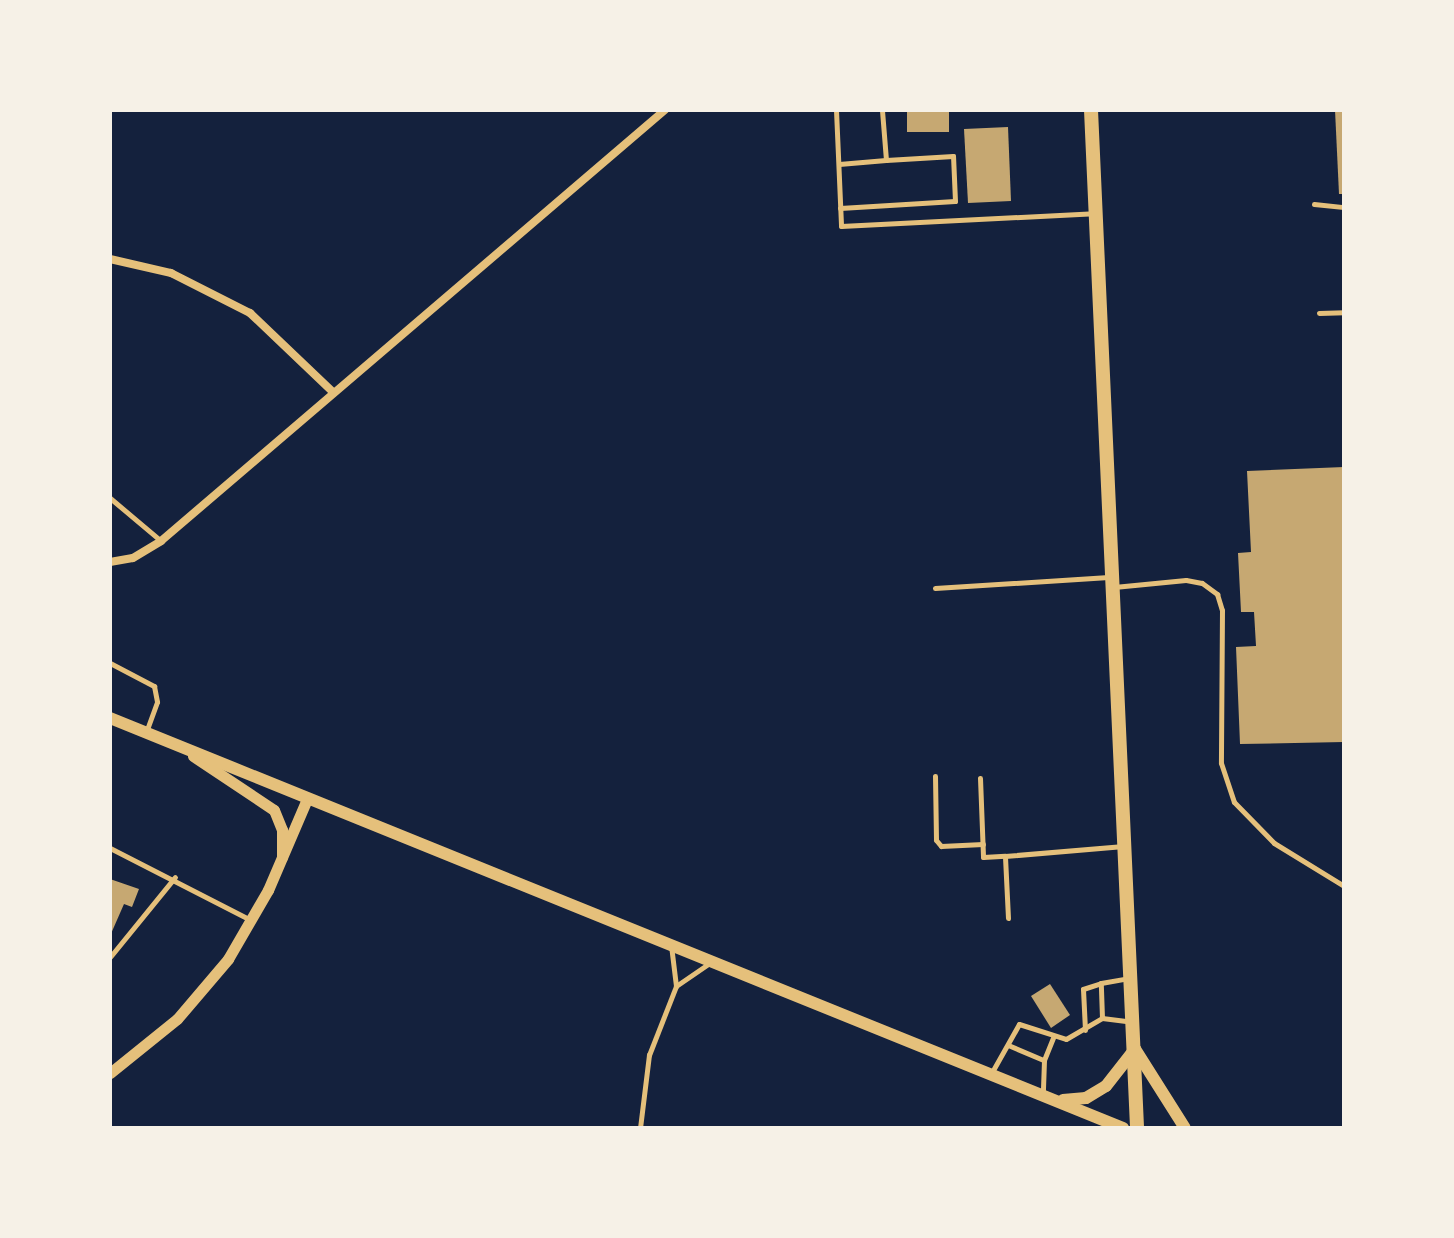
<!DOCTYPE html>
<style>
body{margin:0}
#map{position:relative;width:1454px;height:1238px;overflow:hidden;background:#14213d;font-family:"Playfair Display",serif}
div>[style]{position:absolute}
.building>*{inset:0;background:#c6a872}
.service>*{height:5px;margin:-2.5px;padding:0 2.5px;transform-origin:2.5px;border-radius:2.5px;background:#e5c07b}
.minor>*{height:8px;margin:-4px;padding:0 4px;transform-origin:4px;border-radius:4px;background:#e5c07b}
.tertiary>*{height:11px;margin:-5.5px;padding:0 5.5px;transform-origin:5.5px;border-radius:5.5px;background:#e5c07b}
.secondary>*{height:12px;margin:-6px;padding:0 6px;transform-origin:6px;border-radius:6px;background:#e5c07b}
.primary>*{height:14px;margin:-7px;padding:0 7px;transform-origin:7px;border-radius:7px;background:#e5c07b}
span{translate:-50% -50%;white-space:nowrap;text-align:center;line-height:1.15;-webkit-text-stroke:8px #f6f1e7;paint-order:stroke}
.frame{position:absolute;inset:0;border:112px solid #f6f1e7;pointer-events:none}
</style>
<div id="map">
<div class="building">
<i style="clip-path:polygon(907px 110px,949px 110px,949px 132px,907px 132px)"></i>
<i style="clip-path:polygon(1335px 110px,1344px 110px,1344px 194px,1339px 194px)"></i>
<i style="clip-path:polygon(1008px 127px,1011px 201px,968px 203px,964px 129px)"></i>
<i style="clip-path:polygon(1344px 467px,1344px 742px,1240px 744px,1236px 647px,1256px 646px,1254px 612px,1241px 612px,1238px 553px,1251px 552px,1247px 471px)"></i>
<i style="clip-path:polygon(110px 879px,139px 889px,132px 907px,124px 904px,110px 936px)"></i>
<i style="clip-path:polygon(1050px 984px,1070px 1015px,1051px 1028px,1031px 996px)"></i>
</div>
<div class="service">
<i style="left:836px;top:110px;width:116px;rotate:87.5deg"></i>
<i style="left:841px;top:226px;width:253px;rotate:-2.9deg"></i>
<i style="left:839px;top:164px;width:47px;rotate:-4.9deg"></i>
<i style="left:1314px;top:204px;width:30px;rotate:6deg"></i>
<i style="left:840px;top:208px;width:115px;rotate:-3.5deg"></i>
<i style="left:955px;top:201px;width:45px;rotate:-92.5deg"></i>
<i style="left:953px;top:156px;width:67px;rotate:176.6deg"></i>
<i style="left:886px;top:160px;width:50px;rotate:-94.6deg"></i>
<i style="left:1319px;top:313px;width:25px;rotate:-2deg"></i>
<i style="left:110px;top:498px;width:67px;rotate:40.1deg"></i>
<i style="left:1114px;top:587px;width:72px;rotate:-5.6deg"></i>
<i style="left:1186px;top:580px;width:16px;rotate:11deg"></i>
<i style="left:1202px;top:583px;width:19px;rotate:36deg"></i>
<i style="left:1217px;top:594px;width:17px;rotate:73deg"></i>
<i style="left:1222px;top:610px;width:153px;rotate:90.4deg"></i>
<i style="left:1221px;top:763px;width:41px;rotate:71.6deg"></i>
<i style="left:1234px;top:802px;width:57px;rotate:45.7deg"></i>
<i style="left:1274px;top:843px;width:82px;rotate:31.6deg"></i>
<i style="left:935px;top:588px;width:174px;rotate:-3.6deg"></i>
<i style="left:110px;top:663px;width:50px;rotate:27.6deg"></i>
<i style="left:154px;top:686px;width:16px;rotate:79deg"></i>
<i style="left:157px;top:702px;width:33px;rotate:110deg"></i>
<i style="left:935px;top:776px;width:64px;rotate:89.1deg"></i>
<i style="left:936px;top:840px;width:8px;rotate:50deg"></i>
<i style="left:941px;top:846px;width:42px;rotate:-2.7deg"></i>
<i style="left:980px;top:778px;width:79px;rotate:87.8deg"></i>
<i style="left:983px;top:857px;width:22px;rotate:-3deg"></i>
<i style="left:110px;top:848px;width:158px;rotate:27.1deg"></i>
<i style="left:1008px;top:918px;width:62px;rotate:-92.8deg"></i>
<i style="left:1005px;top:856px;width:119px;rotate:-4.8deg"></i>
<i style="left:110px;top:957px;width:103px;rotate:-50.9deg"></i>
<i style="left:676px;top:986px;width:42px;rotate:-34.4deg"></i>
<i style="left:1102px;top:1018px;width:26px;rotate:7deg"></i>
<i style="left:1085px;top:1030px;width:41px;rotate:-92.8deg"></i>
<i style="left:1083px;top:989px;width:19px;rotate:-18deg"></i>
<i style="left:1008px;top:1045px;width:39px;rotate:23deg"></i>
<i style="left:1044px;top:1060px;width:33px;rotate:92deg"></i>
<i style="left:1044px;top:1060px;width:24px;rotate:-68deg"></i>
<i style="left:992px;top:1072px;width:55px;rotate:-60.6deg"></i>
<i style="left:1019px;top:1024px;width:49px;rotate:17.7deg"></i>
<i style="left:1066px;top:1039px;width:42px;rotate:-30.3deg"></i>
<i style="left:1102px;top:1018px;width:35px;rotate:-92deg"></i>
<i style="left:1101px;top:983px;width:28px;rotate:-10deg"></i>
<i style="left:640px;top:1128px;width:74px;rotate:-83deg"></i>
<i style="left:649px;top:1055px;width:74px;rotate:-68.6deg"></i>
<i style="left:676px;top:986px;width:39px;rotate:-97deg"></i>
</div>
<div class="minor">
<i style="left:110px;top:259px;width:63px;rotate:12.9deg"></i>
<i style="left:171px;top:273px;width:89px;rotate:26.9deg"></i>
<i style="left:250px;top:313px;width:115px;rotate:43.6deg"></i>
<i style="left:110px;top:562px;width:23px;rotate:-10deg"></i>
<i style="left:133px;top:558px;width:33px;rotate:-31deg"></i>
<i style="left:161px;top:541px;width:663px;rotate:-40.54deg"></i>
</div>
<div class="tertiary">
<i style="left:193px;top:756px;width:97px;rotate:33.7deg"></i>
<i style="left:274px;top:810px;width:22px;rotate:68deg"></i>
<i style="left:282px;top:830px;width:27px;rotate:90deg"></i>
<i style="left:110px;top:1073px;width:86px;rotate:-38.9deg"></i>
<i style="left:177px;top:1019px;width:79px;rotate:-49.6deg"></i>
<i style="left:228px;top:959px;width:80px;rotate:-59.9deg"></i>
<i style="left:268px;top:890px;width:99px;rotate:-66.8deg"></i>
</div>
<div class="secondary">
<i style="left:110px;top:718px;width:1093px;rotate:22.04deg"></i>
<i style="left:1063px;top:1100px;width:23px;rotate:-5deg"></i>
<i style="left:1086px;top:1098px;width:23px;rotate:-31deg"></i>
<i style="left:1106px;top:1086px;width:47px;rotate:-51.9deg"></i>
<i style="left:1135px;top:1049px;width:93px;rotate:57.7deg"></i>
</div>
<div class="primary">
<i style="left:1091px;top:110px;width:1019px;rotate:87.41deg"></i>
</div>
<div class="frame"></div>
</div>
